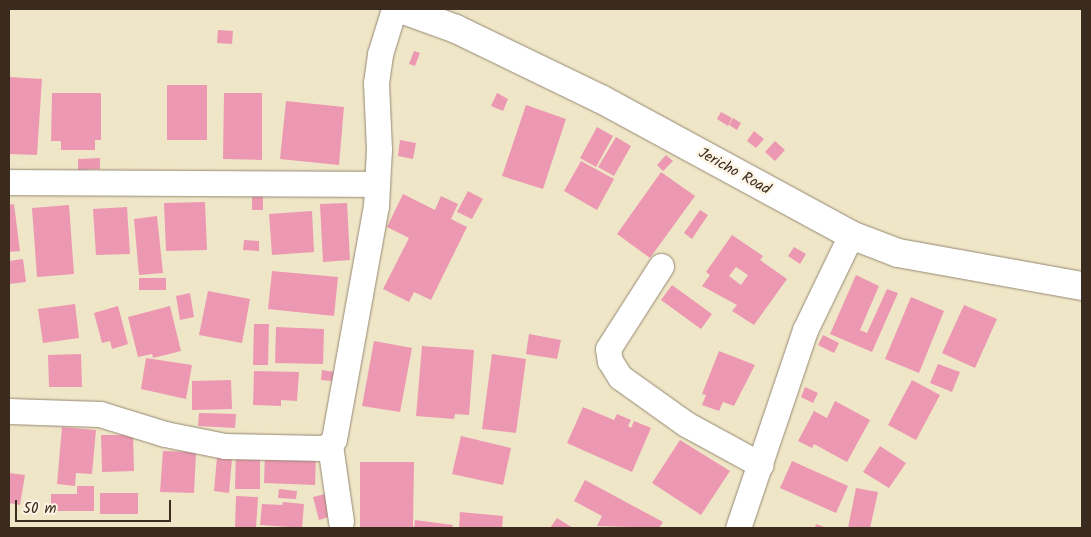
<!DOCTYPE html>
<style>
body{margin:0}
#map{position:relative;width:1091px;height:537px;overflow:hidden;background:#efe6c7;font-family:Kalam,sans-serif}
div>[style]{position:absolute}
.building>*{inset:0;background:#ec98b2}
.roads{filter:drop-shadow(0 0 1px #958872) drop-shadow(0 0 1px #958872)}
.street>*{height:25px;margin:-12.5px;padding:0 12.5px;transform-origin:12.5px;border-radius:12.5px;background:#fff}
.secondary>*{height:28px;margin:-14px;padding:0 14px;transform-origin:14px;border-radius:14px;background:#fff}
span{translate:-50% -50%;white-space:nowrap;text-align:center;line-height:1.15;-webkit-text-stroke:5px #fcf5e5;paint-order:stroke}
.street-label{font-size:15px;color:#3b2a1e}
.frame{position:absolute;inset:0;border:10px solid #3b2a1e;pointer-events:none}
.scale{position:absolute;left:15px;top:500px;width:156px;height:22px;box-sizing:border-box;border:2px solid #3b2a1e;border-top:0;padding-left:6px;font-size:15px;line-height:18px;white-space:nowrap;color:#3b2a1e;-webkit-text-stroke:4px #fcf5e5;paint-order:stroke}
</style>
<div id="map">
<div class="building">
<i style="clip-path:polygon(218px 30px,233px 31px,232px 44px,217px 43px)"></i>
<i style="clip-path:polygon(414px 51px,420px 53px,415px 66px,409px 64px)"></i>
<i style="clip-path:polygon(9px 77px,42px 79px,37px 155px,9px 154px)"></i>
<i style="clip-path:polygon(167px 85px,207px 85px,207px 140px,167px 140px)"></i>
<i style="clip-path:polygon(52px 93px,101px 93px,101px 140px,95px 140px,95px 150px,61px 150px,61px 141px,51px 141px)"></i>
<i style="clip-path:polygon(224px 93px,262px 93px,262px 160px,223px 159px)"></i>
<i style="clip-path:polygon(497px 93px,508px 99px,503px 111px,491px 106px)"></i>
<i style="clip-path:polygon(286px 101px,344px 107px,339px 165px,280px 159px)"></i>
<i style="clip-path:polygon(526px 105px,566px 119px,543px 189px,502px 176px)"></i>
<i style="clip-path:polygon(721px 112px,732px 118px,728px 126px,717px 119px)"></i>
<i style="clip-path:polygon(733px 118px,741px 123px,737px 130px,729px 125px)"></i>
<i style="clip-path:polygon(597px 127px,613px 136px,596px 167px,580px 158px)"></i>
<i style="clip-path:polygon(754px 131px,764px 139px,756px 148px,747px 141px)"></i>
<i style="clip-path:polygon(616px 137px,631px 146px,614px 176px,598px 167px)"></i>
<i style="clip-path:polygon(400px 140px,416px 143px,413px 159px,398px 156px)"></i>
<i style="clip-path:polygon(775px 141px,785px 150px,775px 161px,765px 152px)"></i>
<i style="clip-path:polygon(666px 155px,673px 161px,663px 171px,657px 165px)"></i>
<i style="clip-path:polygon(100px 158px,100px 169px,78px 170px,78px 159px)"></i>
<i style="clip-path:polygon(581px 161px,614px 179px,597px 210px,564px 191px)"></i>
<i style="clip-path:polygon(661px 172px,695px 196px,650px 258px,617px 234px)"></i>
<i style="clip-path:polygon(252px 190px,263px 190px,263px 210px,252px 210px)"></i>
<i style="clip-path:polygon(468px 191px,483px 199px,472px 219px,457px 212px)"></i>
<i style="clip-path:polygon(403px 194px,435px 210px,441px 196px,458px 204px,451px 219px,467px 227px,431px 300px,414px 292px,409px 302px,383px 289px,409px 238px,387px 227px)"></i>
<i style="clip-path:polygon(205px 202px,207px 250px,166px 251px,164px 203px)"></i>
<i style="clip-path:polygon(347px 203px,350px 260px,323px 262px,320px 204px)"></i>
<i style="clip-path:polygon(14px 204px,20px 251px,9px 252px,9px 205px)"></i>
<i style="clip-path:polygon(69px 205px,74px 274px,37px 277px,32px 208px)"></i>
<i style="clip-path:polygon(127px 207px,130px 254px,96px 255px,93px 209px)"></i>
<i style="clip-path:polygon(700px 210px,708px 215px,692px 239px,684px 233px)"></i>
<i style="clip-path:polygon(312px 211px,314px 252px,272px 255px,269px 214px)"></i>
<i style="clip-path:polygon(157px 216px,163px 273px,139px 275px,134px 219px)"></i>
<i style="clip-path:polygon(evenodd,732px 235px,763px 256px,760px 260px,787px 279px,754px 325px,732px 311px,737px 305px,702px 286px,710px 275px,706px 272px,732px 235px,736px 267px,748px 275px,741px 285px,729px 276px,736px 267px)"></i>
<i style="clip-path:polygon(244px 240px,259px 241px,259px 251px,243px 250px)"></i>
<i style="clip-path:polygon(794px 247px,806px 254px,800px 264px,788px 256px)"></i>
<i style="clip-path:polygon(23px 259px,26px 282px,9px 284px,9px 261px)"></i>
<i style="clip-path:polygon(272px 271px,338px 277px,334px 316px,268px 309px)"></i>
<i style="clip-path:polygon(856px 275px,879px 286px,860px 330px,867px 333px,887px 289px,898px 293px,872px 352px,830px 334px)"></i>
<i style="clip-path:polygon(139px 278px,166px 278px,166px 290px,139px 290px)"></i>
<i style="clip-path:polygon(672px 285px,712px 314px,701px 329px,661px 300px)"></i>
<i style="clip-path:polygon(208px 291px,250px 299px,242px 343px,199px 335px)"></i>
<i style="clip-path:polygon(190px 293px,194px 317px,180px 320px,176px 296px)"></i>
<i style="clip-path:polygon(911px 297px,944px 311px,919px 373px,885px 359px)"></i>
<i style="clip-path:polygon(75px 304px,79px 338px,43px 343px,38px 309px)"></i>
<i style="clip-path:polygon(964px 305px,997px 319px,975px 368px,942px 353px)"></i>
<i style="clip-path:polygon(118px 306px,128px 344px,112px 349px,110px 341px,102px 343px,94px 313px)"></i>
<i style="clip-path:polygon(170px 306px,181px 351px,153px 358px,152px 354px,138px 357px,128px 317px)"></i>
<i style="clip-path:polygon(254px 324px,269px 324px,268px 365px,253px 365px)"></i>
<i style="clip-path:polygon(276px 327px,324px 329px,323px 364px,275px 363px)"></i>
<i style="clip-path:polygon(529px 334px,561px 340px,557px 359px,526px 354px)"></i>
<i style="clip-path:polygon(823px 335px,839px 343px,834px 353px,818px 345px)"></i>
<i style="clip-path:polygon(374px 341px,412px 348px,400px 412px,362px 406px)"></i>
<i style="clip-path:polygon(422px 346px,474px 350px,469px 415px,455px 414px,454px 419px,416px 416px)"></i>
<i style="clip-path:polygon(719px 351px,755px 365px,734px 406px,723px 402px,719px 411px,702px 405px,706px 395px,702px 394px)"></i>
<i style="clip-path:polygon(81px 354px,82px 387px,49px 387px,48px 355px)"></i>
<i style="clip-path:polygon(492px 354px,526px 359px,516px 433px,482px 429px)"></i>
<i style="clip-path:polygon(146px 358px,192px 365px,186px 399px,141px 389px)"></i>
<i style="clip-path:polygon(938px 364px,960px 372px,952px 392px,930px 383px)"></i>
<i style="clip-path:polygon(322px 370px,335px 372px,334px 381px,321px 380px)"></i>
<i style="clip-path:polygon(254px 371px,299px 372px,297px 401px,281px 400px,281px 406px,253px 405px)"></i>
<i style="clip-path:polygon(231px 380px,232px 409px,192px 410px,192px 381px)"></i>
<i style="clip-path:polygon(912px 380px,940px 395px,916px 440px,888px 425px)"></i>
<i style="clip-path:polygon(805px 387px,818px 393px,813px 403px,801px 397px)"></i>
<i style="clip-path:polygon(835px 401px,870px 420px,847px 462px,814px 444px,812px 448px,798px 441px,814px 411px,827px 418px)"></i>
<i style="clip-path:polygon(583px 407px,614px 420px,617px 414px,631px 420px,628px 426px,631px 428px,634px 421px,651px 428px,632px 472px,567px 443px)"></i>
<i style="clip-path:polygon(199px 413px,236px 414px,235px 428px,198px 426px)"></i>
<i style="clip-path:polygon(62px 427px,96px 430px,92px 474px,76px 473px,75px 486px,57px 484px)"></i>
<i style="clip-path:polygon(101px 435px,133px 435px,134px 471px,102px 472px)"></i>
<i style="clip-path:polygon(461px 436px,511px 448px,503px 485px,452px 474px)"></i>
<i style="clip-path:polygon(680px 440px,730px 471px,701px 515px,652px 483px)"></i>
<i style="clip-path:polygon(880px 446px,906px 463px,889px 488px,863px 472px)"></i>
<i style="clip-path:polygon(236px 450px,260px 450px,260px 489px,235px 489px)"></i>
<i style="clip-path:polygon(163px 451px,196px 452px,194px 493px,160px 492px)"></i>
<i style="clip-path:polygon(265px 454px,316px 456px,315px 485px,264px 483px)"></i>
<i style="clip-path:polygon(217px 457px,232px 459px,229px 493px,214px 491px)"></i>
<i style="clip-path:polygon(792px 461px,848px 486px,836px 513px,780px 488px)"></i>
<i style="clip-path:polygon(360px 462px,414px 462px,413px 528px,360px 528px)"></i>
<i style="clip-path:polygon(9px 473px,25px 475px,20px 505px,9px 503px)"></i>
<i style="clip-path:polygon(585px 480px,663px 522px,659px 528px,597px 526px,602px 516px,574px 501px)"></i>
<i style="clip-path:polygon(77px 486px,94px 486px,94px 511px,51px 511px,51px 494px,77px 494px)"></i>
<i style="clip-path:polygon(856px 488px,878px 492px,870px 528px,848px 528px)"></i>
<i style="clip-path:polygon(279px 489px,297px 491px,296px 499px,278px 498px)"></i>
<i style="clip-path:polygon(100px 493px,138px 493px,138px 514px,100px 514px)"></i>
<i style="clip-path:polygon(325px 494px,331px 516px,319px 520px,313px 497px)"></i>
<i style="clip-path:polygon(236px 496px,258px 497px,256px 528px,235px 527px)"></i>
<i style="clip-path:polygon(283px 502px,304px 504px,302px 528px,260px 525px,262px 504px,282px 505px)"></i>
<i style="clip-path:polygon(460px 512px,503px 516px,502px 528px,459px 528px)"></i>
<i style="clip-path:polygon(557px 518px,573px 528px,550px 528px)"></i>
<i style="clip-path:polygon(415px 520px,453px 525px,452px 528px,414px 528px)"></i>
<i style="clip-path:polygon(816px 524px,827px 528px,815px 528px)"></i>
</div>
<div class="roads">
<div class="street">
<i style="left:9px;top:182px;width:368px;rotate:0.3deg"></i>
<i style="left:661px;top:266px;width:98px;rotate:122.6deg"></i>
<i style="left:608px;top:349px;width:12px;rotate:81deg"></i>
<i style="left:610px;top:361px;width:19px;rotate:58deg"></i>
<i style="left:620px;top:377px;width:81px;rotate:35.5deg"></i>
<i style="left:686px;top:424px;width:85px;rotate:28.7deg"></i>
<i style="left:9px;top:411px;width:91px;rotate:1.9deg"></i>
<i style="left:100px;top:414px;width:68px;rotate:17.1deg"></i>
<i style="left:165px;top:434px;width:61px;rotate:11.3deg"></i>
<i style="left:225px;top:446px;width:97px;rotate:1.2deg"></i>
<i style="left:322px;top:448px;width:9px;rotate:-21deg"></i>
<i style="left:330px;top:445px;width:7px;rotate:-56deg"></i>
<i style="left:334px;top:439px;width:237px;rotate:-79.8deg"></i>
<i style="left:376px;top:206px;width:57px;rotate:-87deg"></i>
<i style="left:379px;top:149px;width:66px;rotate:-92.6deg"></i>
<i style="left:376px;top:83px;width:29px;rotate:-82deg"></i>
<i style="left:380px;top:54px;width:47px;rotate:-72.7deg"></i>
<i style="left:330px;top:445px;width:77px;rotate:81.8deg"></i>
<i style="left:738px;top:528px;width:209px;rotate:-71.3deg"></i>
<i style="left:805px;top:330px;width:106px;rotate:-64.2deg"></i>
</div>
<div class="secondary">
<i style="left:401px;top:9px;width:59px;rotate:20deg"></i>
<i style="left:456px;top:29px;width:161px;rotate:25.8deg"></i>
<i style="left:601px;top:99px;width:285px;rotate:28.5deg"></i>
<i style="left:851px;top:235px;width:50px;rotate:21deg"></i>
<i style="left:898px;top:253px;width:187px;rotate:10.2deg"></i>
</div>
</div>
<div class="street-label">
<span style="left:734px;top:172px;rotate:29deg">Jericho Road</span>
</div>
<div class="frame"></div>
<div class="scale">50 m</div>
</div>
